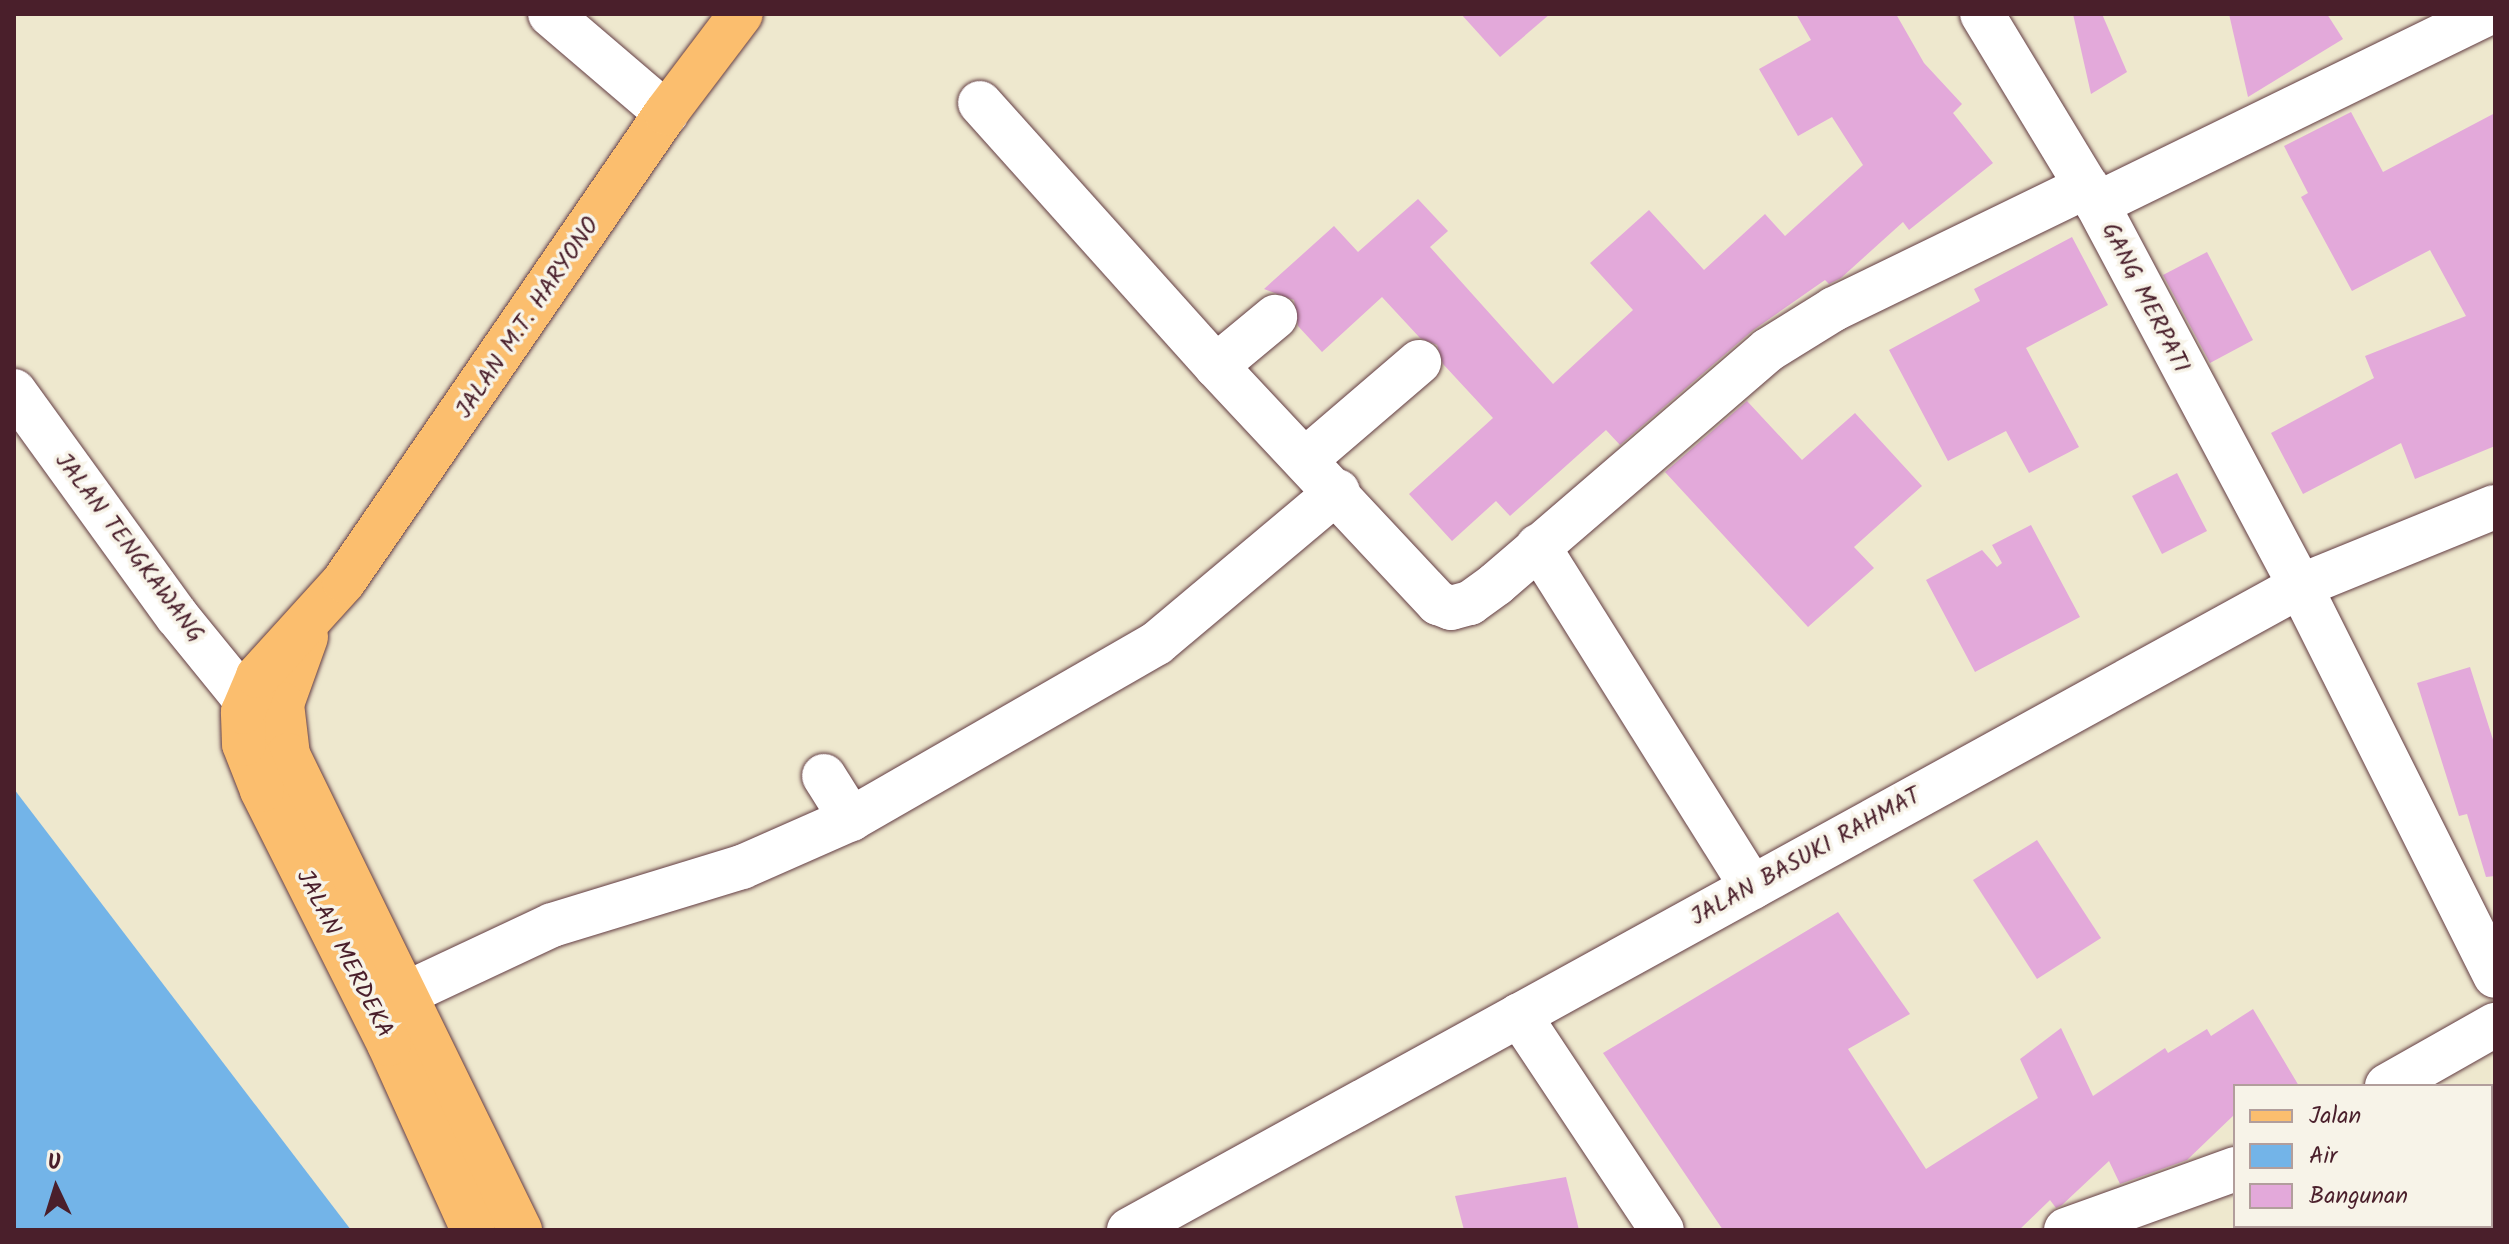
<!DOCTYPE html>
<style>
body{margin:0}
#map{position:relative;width:2509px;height:1244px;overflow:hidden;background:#eee8ce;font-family:Kalam,sans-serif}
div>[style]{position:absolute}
.water>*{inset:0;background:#73b4e8}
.building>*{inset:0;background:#e3a9da}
.roads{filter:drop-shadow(0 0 2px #633d43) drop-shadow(0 0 2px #633d43)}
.minor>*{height:44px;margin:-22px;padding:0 22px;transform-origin:22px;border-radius:22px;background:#fff}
.major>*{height:44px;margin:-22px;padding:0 22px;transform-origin:22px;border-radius:22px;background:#fbbe6e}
span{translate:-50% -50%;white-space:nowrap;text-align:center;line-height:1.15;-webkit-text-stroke:7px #f7f3e8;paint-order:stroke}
.street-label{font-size:24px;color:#4a1f2b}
.frame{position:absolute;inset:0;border:16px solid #4a1f2b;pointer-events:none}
.legend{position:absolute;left:2233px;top:1084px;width:260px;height:144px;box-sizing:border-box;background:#f7f3e8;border:2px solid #b29e9c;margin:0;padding:10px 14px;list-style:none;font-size:24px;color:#4a1f2b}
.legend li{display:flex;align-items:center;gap:16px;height:40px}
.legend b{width:40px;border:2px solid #b29e9c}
.north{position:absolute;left:16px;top:1148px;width:80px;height:80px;-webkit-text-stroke:6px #f7f3e8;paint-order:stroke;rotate:356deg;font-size:22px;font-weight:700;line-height:32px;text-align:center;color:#4a1f2b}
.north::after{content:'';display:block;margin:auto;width:28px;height:36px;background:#4a1f2b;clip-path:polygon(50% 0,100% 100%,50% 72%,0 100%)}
</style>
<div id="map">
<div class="water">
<i style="clip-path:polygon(14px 789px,351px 1230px,14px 1230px)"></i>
</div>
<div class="building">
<i style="clip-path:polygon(1461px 14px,1550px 14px,1500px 57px)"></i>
<i style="clip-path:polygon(1796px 14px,1896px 14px,1924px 63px,1962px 104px,1953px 113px,1993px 163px,1909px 230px,1903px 222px,1841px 278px,1829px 284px,1825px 280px,1752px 331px,1620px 445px,1606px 430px,1510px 516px,1496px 501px,1452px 541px,1409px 494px,1493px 418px,1443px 364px,1437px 345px,1420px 338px,1382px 297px,1322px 352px,1298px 326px,1294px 300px,1264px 289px,1334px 226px,1358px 252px,1418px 199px,1448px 231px,1430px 247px,1553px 384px,1633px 310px,1590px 263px,1649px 210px,1704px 270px,1765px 214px,1785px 236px,1863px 165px,1832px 117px,1798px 136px,1759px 69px,1811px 40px)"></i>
<i style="clip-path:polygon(2073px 14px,2102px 14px,2127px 72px,2091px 94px)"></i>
<i style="clip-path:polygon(2229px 14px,2327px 14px,2343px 39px,2248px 97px)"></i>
<i style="clip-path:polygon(2351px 112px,2383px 172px,2495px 113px,2495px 446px,2415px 479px,2401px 443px,2303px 494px,2271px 433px,2374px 378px,2365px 356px,2466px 316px,2430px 250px,2352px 291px,2301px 197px,2308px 193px,2284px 146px)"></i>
<i style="clip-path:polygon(2072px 237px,2108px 305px,2026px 348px,2079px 447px,2029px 473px,2006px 431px,1948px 461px,1889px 350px,1980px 301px,1974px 289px)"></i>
<i style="clip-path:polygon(2207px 252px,2253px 340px,2210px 363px,2163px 275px)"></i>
<i style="clip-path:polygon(1747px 401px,1802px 460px,1855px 413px,1922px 486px,1854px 547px,1874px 568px,1808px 627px,1665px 472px)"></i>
<i style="clip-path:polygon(2177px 473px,2207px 531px,2162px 554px,2132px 496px)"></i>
<i style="clip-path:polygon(2031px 525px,2080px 617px,1975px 672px,1926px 580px,1982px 550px,1997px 567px,2002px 563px,1992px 545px)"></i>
<i style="clip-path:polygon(2470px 667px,2495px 746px,2495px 876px,2486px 877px,2467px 814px,2459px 816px,2417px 683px)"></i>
<i style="clip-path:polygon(2037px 840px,2101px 938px,2037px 979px,1973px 880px)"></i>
<i style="clip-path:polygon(1838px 912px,1910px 1014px,1848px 1049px,1926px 1169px,2038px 1098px,2020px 1059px,2061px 1028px,2093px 1096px,2165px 1048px,2168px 1053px,2207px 1029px,2211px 1036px,2253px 1009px,2299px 1086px,2235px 1086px,2235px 1114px,2187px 1160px,2120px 1184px,2109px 1161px,2062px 1205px,2056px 1208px,2050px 1200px,2019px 1230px,1723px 1230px,1603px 1053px)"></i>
<i style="clip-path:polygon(1566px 1177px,1579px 1230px,1464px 1230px,1455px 1196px)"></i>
</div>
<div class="roads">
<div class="minor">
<i style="left:550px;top:14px;width:153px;rotate:40.5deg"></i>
<i style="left:1982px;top:14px;width:222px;rotate:58.8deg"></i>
<i style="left:2097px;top:204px;width:433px;rotate:62deg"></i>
<i style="left:2300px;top:586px;width:436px;rotate:63.4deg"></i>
<i style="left:980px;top:103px;width:353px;rotate:48.1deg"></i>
<i style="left:1216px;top:366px;width:325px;rotate:46.9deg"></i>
<i style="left:1438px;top:603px;width:14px;rotate:21deg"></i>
<i style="left:1451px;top:608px;width:20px;rotate:-15deg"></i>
<i style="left:1470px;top:603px;width:32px;rotate:-36deg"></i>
<i style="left:1496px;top:584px;width:359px;rotate:-40.7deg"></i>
<i style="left:1768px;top:350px;width:78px;rotate:-31.8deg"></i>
<i style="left:1834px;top:309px;width:281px;rotate:-25.9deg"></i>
<i style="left:2097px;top:204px;width:433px;rotate:-26deg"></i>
<i style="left:1216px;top:366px;width:77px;rotate:-39.7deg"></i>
<i style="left:14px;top:391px;width:278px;rotate:54.1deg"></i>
<i style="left:177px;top:616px;width:111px;rotate:50.9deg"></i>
<i style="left:1306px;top:459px;width:149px;rotate:-40.6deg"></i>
<i style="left:1538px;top:546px;width:403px;rotate:57.9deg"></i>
<i style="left:824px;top:776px;width:51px;rotate:57.9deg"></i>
<i style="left:405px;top:994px;width:162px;rotate:-25.1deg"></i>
<i style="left:552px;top:925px;width:199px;rotate:-17deg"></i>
<i style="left:742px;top:867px;width:119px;rotate:-23.8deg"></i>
<i style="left:851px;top:819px;width:353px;rotate:-29.9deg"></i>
<i style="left:1157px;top:643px;width:236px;rotate:-40deg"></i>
<i style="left:1519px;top:1015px;width:258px;rotate:56.4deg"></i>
<i style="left:2387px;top:1086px;width:124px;rotate:-29.5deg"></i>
<i style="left:1129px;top:1230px;width:1336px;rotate:-28.81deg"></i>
<i style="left:2300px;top:586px;width:210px;rotate:-22.1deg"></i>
<i style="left:2066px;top:1230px;width:180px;rotate:-19.8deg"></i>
</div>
<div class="major">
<i style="left:306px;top:637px;width:71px;rotate:109.7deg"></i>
<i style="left:282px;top:704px;width:51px;rotate:83.3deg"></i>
<i style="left:288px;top:755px;width:529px;rotate:63.97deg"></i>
<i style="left:473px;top:1230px;width:204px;rotate:-114.3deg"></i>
<i style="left:389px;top:1044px;width:284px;rotate:-116.6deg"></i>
<i style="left:262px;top:790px;width:49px;rotate:-111.4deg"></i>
<i style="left:244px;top:744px;width:32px;rotate:-92deg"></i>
<i style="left:243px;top:712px;width:39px;rotate:-67deg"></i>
<i style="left:258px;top:676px;width:128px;rotate:-47.8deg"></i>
<i style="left:344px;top:581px;width:568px;rotate:-55.47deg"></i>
<i style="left:666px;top:113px;width:124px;rotate:-52.9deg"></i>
</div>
</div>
<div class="street-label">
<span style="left:2145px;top:298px;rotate:63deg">GANG MERPATI</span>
<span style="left:528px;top:318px;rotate:-56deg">JALAN M.T. HARYONO</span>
<span style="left:129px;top:548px;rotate:53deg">JALAN TENGKAWANG</span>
<span style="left:1806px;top:857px;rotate:-29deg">JALAN BASUKI RAHMAT</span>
<span style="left:344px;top:954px;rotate:63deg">JALAN MERDEKA</span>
</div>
<div class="frame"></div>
<ul class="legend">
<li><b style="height:10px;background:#fbbe6e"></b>Jalan</li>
<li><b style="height:22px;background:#73b4e8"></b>Air</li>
<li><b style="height:22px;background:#e3a9da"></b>Bangunan</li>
</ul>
<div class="north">U</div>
</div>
